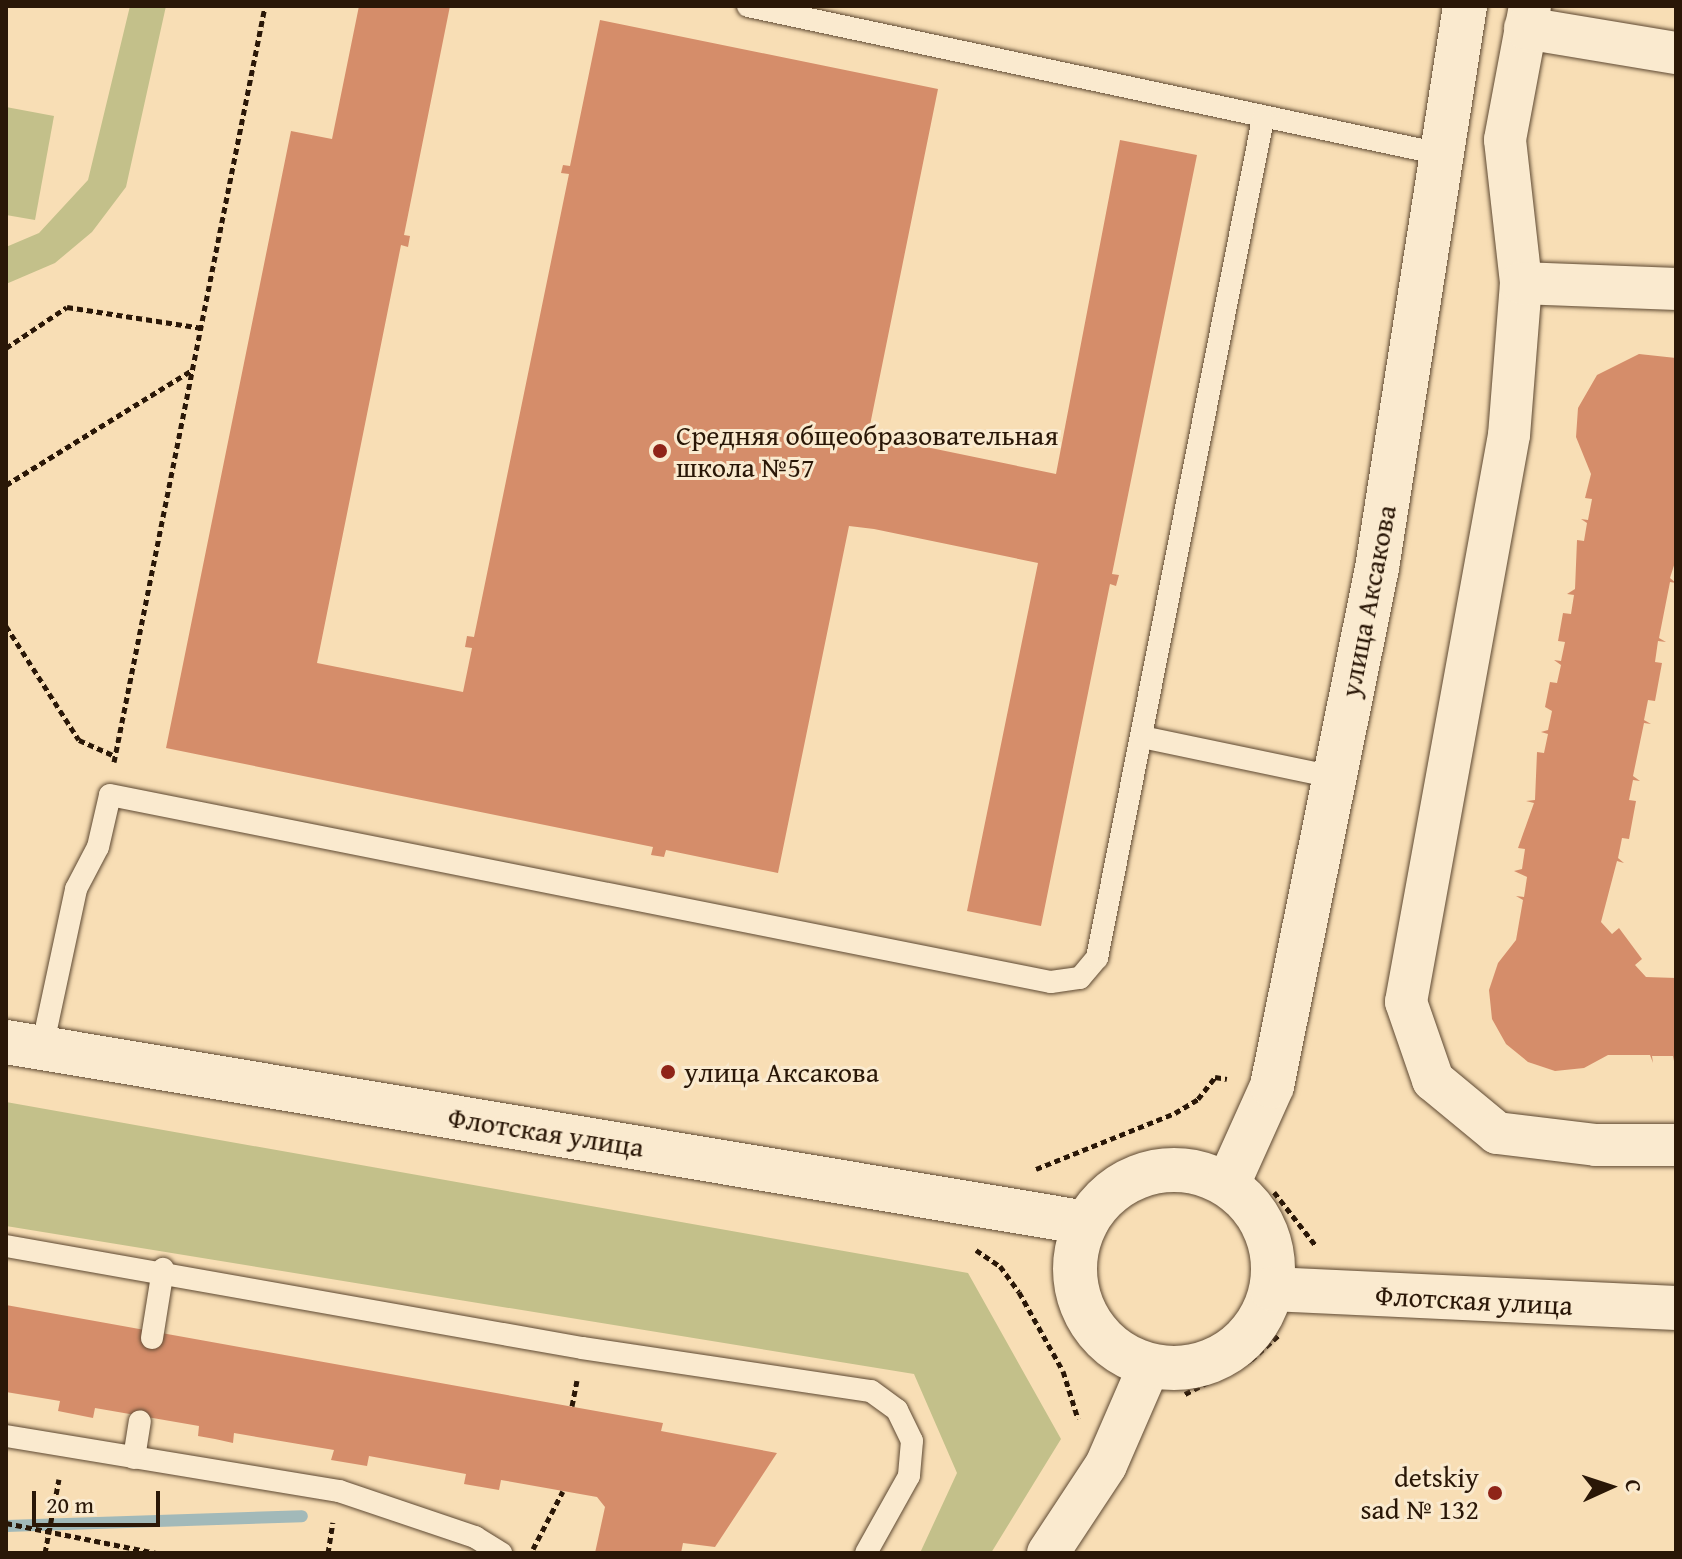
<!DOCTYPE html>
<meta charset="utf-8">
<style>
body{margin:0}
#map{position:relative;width:1682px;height:1559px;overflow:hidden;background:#f8deb5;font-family:"Gentium Book Plus",serif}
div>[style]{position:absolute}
.green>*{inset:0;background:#c3c08a}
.stream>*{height:12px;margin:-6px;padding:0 6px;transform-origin:6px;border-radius:6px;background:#a2b9b9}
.building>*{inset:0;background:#d58d6a}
.path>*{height:5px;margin-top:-2.5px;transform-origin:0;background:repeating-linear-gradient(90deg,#2a1707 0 6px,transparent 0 10px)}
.roads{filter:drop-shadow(0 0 2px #5e4932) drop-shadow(0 0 2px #5e4932)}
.lane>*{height:22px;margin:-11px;padding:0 11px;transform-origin:11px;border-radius:11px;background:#faeacf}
.street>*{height:42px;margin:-21px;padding:0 21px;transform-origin:21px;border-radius:21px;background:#faeacf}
.secondary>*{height:44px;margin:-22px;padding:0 22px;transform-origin:22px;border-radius:22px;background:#faeacf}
.secondary>.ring{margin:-22px;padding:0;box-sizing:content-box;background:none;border:44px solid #faeacf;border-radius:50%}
.dots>*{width:22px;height:22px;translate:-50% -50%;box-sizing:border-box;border:4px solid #faeacf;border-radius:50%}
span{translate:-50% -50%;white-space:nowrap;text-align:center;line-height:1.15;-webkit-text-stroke:6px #faeacf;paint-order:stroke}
.poi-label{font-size:28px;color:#2a1707}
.left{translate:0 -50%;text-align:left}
.right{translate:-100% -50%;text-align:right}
.street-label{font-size:28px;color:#2a1707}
.frame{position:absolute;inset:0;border:8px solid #2a1707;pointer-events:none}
.north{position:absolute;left:1570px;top:1447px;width:80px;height:80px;-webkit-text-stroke:6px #faeacf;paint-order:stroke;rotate:87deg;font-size:22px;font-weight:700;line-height:32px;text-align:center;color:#2a1707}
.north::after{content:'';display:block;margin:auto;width:28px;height:36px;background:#2a1707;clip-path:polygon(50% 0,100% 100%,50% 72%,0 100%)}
.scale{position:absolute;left:32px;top:1491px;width:128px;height:36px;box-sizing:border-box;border:4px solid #2a1707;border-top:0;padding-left:10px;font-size:24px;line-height:28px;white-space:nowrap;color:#2a1707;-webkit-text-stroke:6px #faeacf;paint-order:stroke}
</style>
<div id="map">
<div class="green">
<i style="clip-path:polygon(130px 6px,166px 6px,126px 187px,92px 232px,55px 263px,6px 284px,6px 247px,39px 233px,88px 180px)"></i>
<i style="clip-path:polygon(6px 107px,54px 116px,35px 220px,6px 215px)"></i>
<i style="clip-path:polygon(6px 1102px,968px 1273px,1061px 1439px,991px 1553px,920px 1553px,957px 1473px,914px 1374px,6px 1226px)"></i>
</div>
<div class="stream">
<i style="left:6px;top:1526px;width:296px;rotate:-1.9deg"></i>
</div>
<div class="building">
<i style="clip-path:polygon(359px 6px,450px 6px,404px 235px,410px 236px,408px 247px,401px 245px,317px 663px,463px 692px,472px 648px,465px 647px,467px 636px,474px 637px,569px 174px,561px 173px,563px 165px,570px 166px,600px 20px,938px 89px,868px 435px,1056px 474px,1120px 140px,1197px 155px,1112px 574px,1119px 575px,1116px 586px,1110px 584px,1041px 926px,967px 911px,1038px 563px,874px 529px,849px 526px,778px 873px,666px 850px,664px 857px,651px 855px,653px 847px,166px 748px,291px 131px,332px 139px)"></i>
<i style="clip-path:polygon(1639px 354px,1676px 358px,1676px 559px,1670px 578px,1676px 583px,1670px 582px,1659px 638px,1666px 642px,1658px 641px,1655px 662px,1662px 663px,1655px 701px,1648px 700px,1644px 720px,1651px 724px,1644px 723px,1633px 776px,1640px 781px,1633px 780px,1629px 800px,1636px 801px,1629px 839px,1622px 838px,1618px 858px,1624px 863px,1617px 861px,1601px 922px,1612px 934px,1619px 928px,1642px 959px,1635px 965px,1646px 977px,1676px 978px,1676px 1071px,1673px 1056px,1652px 1056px,1653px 1063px,1650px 1055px,1608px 1055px,1584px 1068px,1555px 1071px,1528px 1062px,1506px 1044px,1492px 1019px,1489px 990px,1498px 963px,1516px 940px,1523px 900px,1516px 896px,1524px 897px,1527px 877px,1514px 871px,1522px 869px,1525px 849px,1518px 848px,1534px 803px,1526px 801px,1535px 800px,1537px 752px,1544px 753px,1548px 734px,1541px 732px,1548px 730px,1552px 711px,1545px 707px,1550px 682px,1557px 683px,1561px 665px,1554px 660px,1561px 661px,1565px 642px,1558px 641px,1563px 613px,1571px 614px,1574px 595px,1567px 594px,1575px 589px,1577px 540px,1584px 541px,1587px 523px,1581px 519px,1588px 520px,1592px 499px,1585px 498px,1591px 474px,1576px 437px,1578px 408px,1597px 375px)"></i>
<i style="clip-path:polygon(6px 1305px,663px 1423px,661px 1431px,777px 1453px,715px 1547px,683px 1543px,681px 1553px,595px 1553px,605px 1507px,597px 1497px,501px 1480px,499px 1490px,464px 1484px,466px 1474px,369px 1456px,367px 1466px,331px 1460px,334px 1450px,234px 1433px,233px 1443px,215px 1439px,198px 1436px,199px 1426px,95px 1408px,93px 1418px,58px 1411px,60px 1401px,6px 1392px)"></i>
</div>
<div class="path">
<i style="left:6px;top:348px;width:73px;rotate:-33.9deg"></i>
<i style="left:67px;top:307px;width:137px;rotate:8.8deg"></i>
<i style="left:6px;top:485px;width:219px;rotate:-31.7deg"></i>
<i style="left:6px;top:626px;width:135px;rotate:57.4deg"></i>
<i style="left:79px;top:740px;width:39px;rotate:24deg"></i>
<i style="left:114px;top:762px;width:771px;rotate:-78.7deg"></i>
<i style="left:1036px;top:1169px;width:150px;rotate:-21.9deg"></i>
<i style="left:1175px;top:1113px;width:27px;rotate:-31deg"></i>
<i style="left:1198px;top:1099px;width:28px;rotate:-52deg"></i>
<i style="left:1215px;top:1077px;width:12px;rotate:9deg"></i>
<i style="left:1274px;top:1192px;width:68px;rotate:52.1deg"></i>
<i style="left:976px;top:1250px;width:29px;rotate:34deg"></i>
<i style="left:1000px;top:1266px;width:32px;rotate:54deg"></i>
<i style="left:1019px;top:1292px;width:90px;rotate:60.9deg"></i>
<i style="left:1063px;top:1371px;width:50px;rotate:72.6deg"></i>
<i style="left:1185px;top:1394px;width:74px;rotate:-27.3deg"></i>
<i style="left:1251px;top:1360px;width:39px;rotate:-42deg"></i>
<i style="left:572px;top:1406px;width:26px;rotate:-79deg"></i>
<i style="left:6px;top:1523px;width:153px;rotate:11.3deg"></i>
<i style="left:533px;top:1549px;width:65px;rotate:-62.7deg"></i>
<i style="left:45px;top:1553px;width:75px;rotate:-79.3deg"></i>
<i style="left:328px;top:1553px;width:31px;rotate:-81deg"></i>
</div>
<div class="roads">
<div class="lane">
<i style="left:748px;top:6px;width:709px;rotate:12.06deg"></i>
<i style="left:1142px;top:737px;width:195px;rotate:11.8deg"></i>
<i style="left:42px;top:1048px;width:163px;rotate:-77.9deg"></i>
<i style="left:76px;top:889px;width:47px;rotate:-62.4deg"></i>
<i style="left:98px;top:847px;width:53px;rotate:-77deg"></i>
<i style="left:110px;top:795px;width:959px;rotate:11.24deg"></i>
<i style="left:1051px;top:982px;width:29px;rotate:-8deg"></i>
<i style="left:1080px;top:978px;width:26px;rotate:-50deg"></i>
<i style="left:1097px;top:958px;width:855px;rotate:-78.81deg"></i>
<i style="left:6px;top:1246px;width:585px;rotate:10.04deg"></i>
<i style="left:582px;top:1348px;width:292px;rotate:8.5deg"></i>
<i style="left:871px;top:1391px;width:32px;rotate:36deg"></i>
<i style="left:897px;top:1410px;width:34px;rotate:64deg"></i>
<i style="left:912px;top:1441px;width:35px;rotate:95deg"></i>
<i style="left:909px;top:1476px;width:88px;rotate:119.2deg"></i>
<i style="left:152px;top:1338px;width:70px;rotate:-80.9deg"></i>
<i style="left:6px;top:1436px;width:338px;rotate:9.4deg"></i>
<i style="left:339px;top:1491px;width:144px;rotate:18.7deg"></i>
<i style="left:475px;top:1537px;width:31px;rotate:32deg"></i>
<i style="left:134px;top:1458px;width:37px;rotate:-81deg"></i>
</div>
<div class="street">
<i style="left:1530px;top:6px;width:136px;rotate:100.6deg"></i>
<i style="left:1505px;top:140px;width:144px;rotate:83.6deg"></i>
<i style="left:1521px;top:283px;width:152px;rotate:94.5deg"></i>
<i style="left:1509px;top:435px;width:576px;rotate:100.3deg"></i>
<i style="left:1406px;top:1002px;width:83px;rotate:70.9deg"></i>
<i style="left:1433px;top:1080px;width:83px;rotate:39.6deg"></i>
<i style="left:1497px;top:1133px;width:100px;rotate:6.9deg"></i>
<i style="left:1596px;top:1145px;width:80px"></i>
<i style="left:1525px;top:28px;width:153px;rotate:9.4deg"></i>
<i style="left:1521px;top:283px;width:155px;rotate:2.2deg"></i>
<i style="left:1048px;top:1553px;width:105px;rotate:-56.6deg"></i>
<i style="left:1106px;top:1465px;width:108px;rotate:-66.5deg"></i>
</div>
<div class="secondary">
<i style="left:6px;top:1042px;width:1095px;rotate:9.51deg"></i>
<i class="ring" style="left:1075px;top:1170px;width:154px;height:154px"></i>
<i style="left:1228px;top:1184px;width:107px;rotate:-65.8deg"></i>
<i style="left:1272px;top:1086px;width:529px;rotate:-78.54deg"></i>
<i style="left:1377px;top:568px;width:569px;rotate:-81.1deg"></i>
<i style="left:1272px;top:1289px;width:404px;rotate:2.7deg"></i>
</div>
</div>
<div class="dots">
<i style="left:660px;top:451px;background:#8f2418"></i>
<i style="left:668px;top:1072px;background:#8f2418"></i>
<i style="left:1495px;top:1493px;background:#8f2418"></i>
</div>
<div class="poi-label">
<span class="left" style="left:676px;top:451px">Средняя общеобразовательная<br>школа №57</span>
<span class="left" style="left:684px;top:1072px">улица Аксакова</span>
<span class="right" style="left:1479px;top:1493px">detskiy<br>sad № 132</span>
</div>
<div class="street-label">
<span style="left:1368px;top:601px;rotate:-79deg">улица Аксакова</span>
<span style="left:546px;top:1132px;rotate:9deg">Флотская улица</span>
<span style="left:1474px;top:1300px;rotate:3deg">Флотская улица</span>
</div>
<div class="frame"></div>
<div class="north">С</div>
<div class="scale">20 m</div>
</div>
